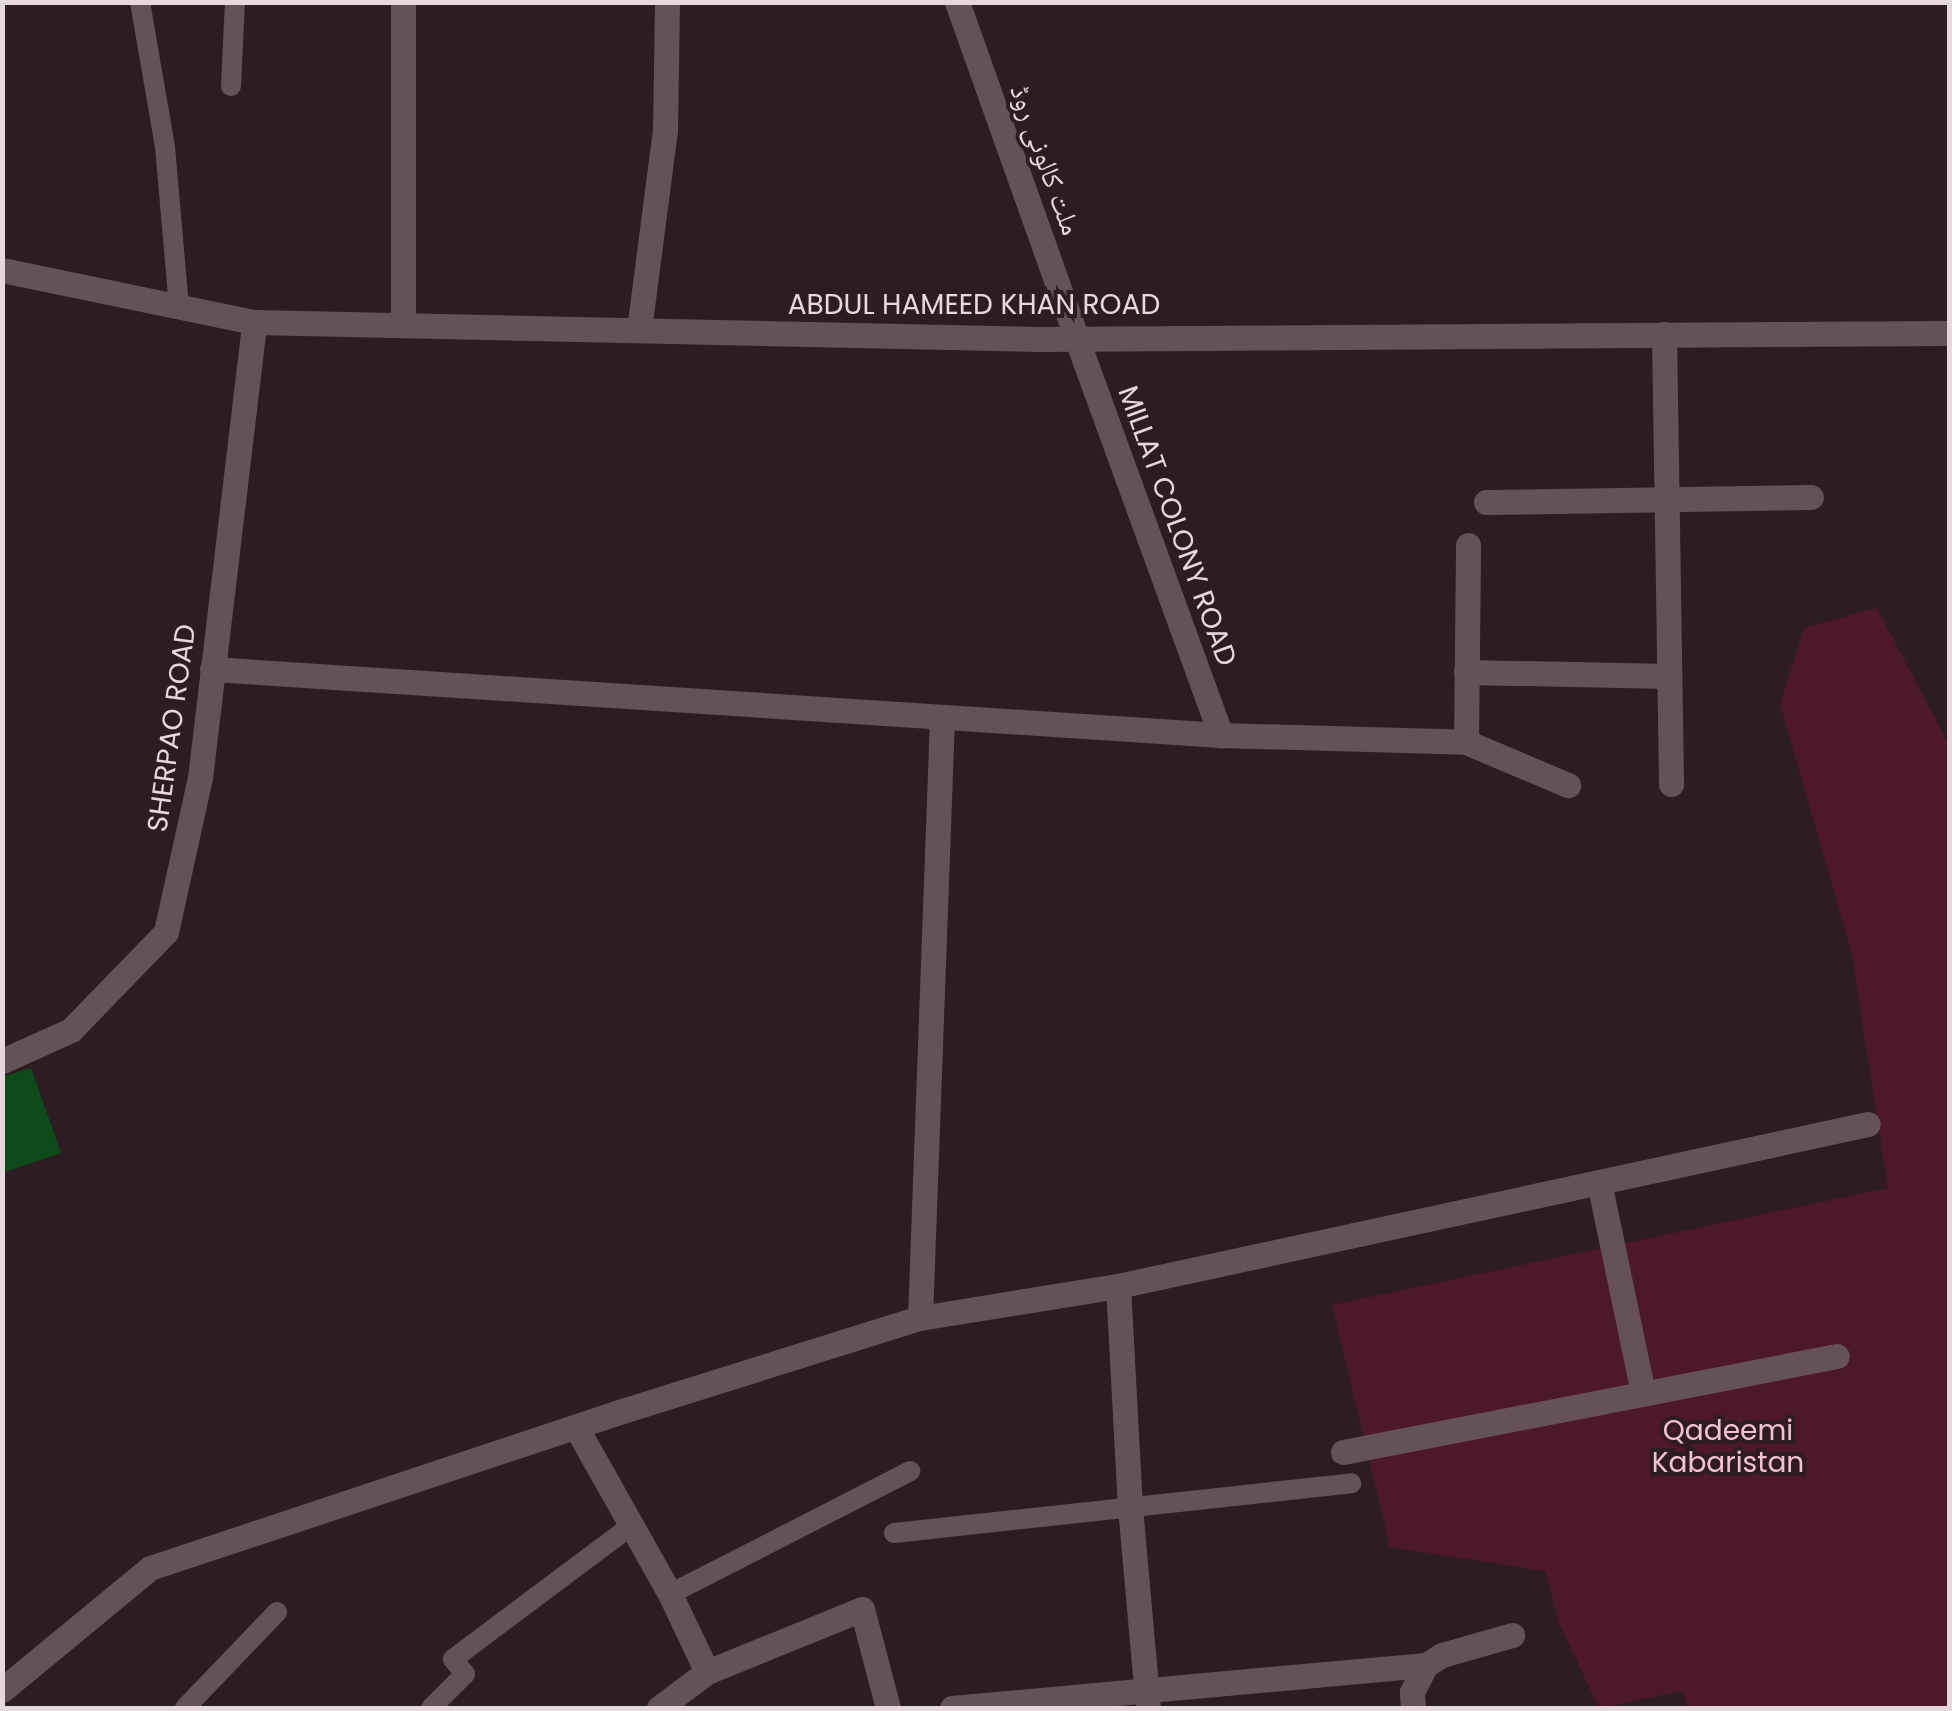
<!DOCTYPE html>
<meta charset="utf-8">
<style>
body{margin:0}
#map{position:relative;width:1952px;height:1711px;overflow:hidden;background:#2d1d22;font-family:Poppins,"Noto Naskh Arabic",sans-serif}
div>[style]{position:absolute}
.green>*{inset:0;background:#4d172c}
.building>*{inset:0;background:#0d4b1b}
.lane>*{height:20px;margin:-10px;padding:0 10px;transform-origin:10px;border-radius:10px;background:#655257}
.street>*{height:25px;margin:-12.5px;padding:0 12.5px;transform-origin:12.5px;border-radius:12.5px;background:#655257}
.secondary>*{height:25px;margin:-12.5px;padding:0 12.5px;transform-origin:12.5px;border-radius:12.5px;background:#655257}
span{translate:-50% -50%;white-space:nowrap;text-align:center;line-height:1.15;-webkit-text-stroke:8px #2d1d22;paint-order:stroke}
.street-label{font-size:28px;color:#e5d9dc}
.park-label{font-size:28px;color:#f4c1cf}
.frame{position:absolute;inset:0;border:5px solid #e5d9dc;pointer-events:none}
</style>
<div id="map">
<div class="green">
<i style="clip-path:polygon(1877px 608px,1949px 745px,1949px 1708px,1689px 1708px,1682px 1691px,1599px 1708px,1559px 1623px,1545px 1571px,1390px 1547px,1332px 1305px,1888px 1188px,1851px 950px,1780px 704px,1804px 628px)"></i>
</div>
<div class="building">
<i style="clip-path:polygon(31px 1068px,61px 1153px,2px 1173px,2px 1077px)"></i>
</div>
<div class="lane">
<i style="left:140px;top:2px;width:147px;rotate:80.2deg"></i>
<i style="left:165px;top:147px;width:162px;rotate:85deg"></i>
<i style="left:231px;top:86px;width:84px;rotate:-87.3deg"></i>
<i style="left:894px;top:1533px;width:460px;rotate:-6.2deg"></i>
<i style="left:670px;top:1594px;width:270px;rotate:-27.1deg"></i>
<i style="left:185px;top:1708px;width:133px;rotate:-46.2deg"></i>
<i style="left:431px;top:1708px;width:48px;rotate:-45deg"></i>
<i style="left:465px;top:1674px;width:19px;rotate:-129deg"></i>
<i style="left:453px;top:1659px;width:222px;rotate:-36.8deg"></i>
</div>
<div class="street">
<i style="left:403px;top:325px;width:323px;rotate:-90deg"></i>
<i style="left:639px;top:330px;width:202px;rotate:-82.6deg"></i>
<i style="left:665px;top:130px;width:128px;rotate:-89.1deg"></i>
<i style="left:1664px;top:334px;width:450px;rotate:89.1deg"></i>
<i style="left:1076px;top:337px;width:424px;rotate:70deg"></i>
<i style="left:1486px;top:502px;width:325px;rotate:-0.9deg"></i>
<i style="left:212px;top:669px;width:1011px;rotate:3.74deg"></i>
<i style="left:1221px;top:735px;width:245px;rotate:1.6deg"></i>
<i style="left:1466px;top:742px;width:111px;rotate:22.9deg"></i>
<i style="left:1466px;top:672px;width:203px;rotate:1.1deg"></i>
<i style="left:942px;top:718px;width:600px;rotate:92.1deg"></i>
<i style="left:920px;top:1318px;width:201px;rotate:-9.2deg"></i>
<i style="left:1118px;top:1286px;width:767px;rotate:-12.19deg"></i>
<i style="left:1466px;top:742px;width:197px;rotate:-89.4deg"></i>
<i style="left:1599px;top:1182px;width:215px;rotate:78.2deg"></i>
<i style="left:1118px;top:1286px;width:221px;rotate:86.9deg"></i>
<i style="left:1130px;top:1507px;width:202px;rotate:84.9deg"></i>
<i style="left:576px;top:1427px;width:192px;rotate:60.6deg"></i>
<i style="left:670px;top:1594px;width:86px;rotate:64.6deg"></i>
<i style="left:1343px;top:1452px;width:503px;rotate:-11deg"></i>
<i style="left:2px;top:1690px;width:192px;rotate:-39.5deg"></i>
<i style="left:150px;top:1568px;width:491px;rotate:-18.4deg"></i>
<i style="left:616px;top:1413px;width:318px;rotate:-17.4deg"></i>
<i style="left:659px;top:1708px;width:60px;rotate:-36.9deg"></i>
<i style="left:707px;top:1672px;width:167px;rotate:-22.1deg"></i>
<i style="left:862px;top:1609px;width:102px;rotate:75.3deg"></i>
<i style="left:952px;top:1708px;width:476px;rotate:-5.2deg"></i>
<i style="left:1413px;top:1708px;width:16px;rotate:-94deg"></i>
<i style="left:1412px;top:1692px;width:30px;rotate:-63deg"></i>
<i style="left:1426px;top:1665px;width:19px;rotate:-32deg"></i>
<i style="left:1442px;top:1655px;width:73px;rotate:-15.9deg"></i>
</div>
<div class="secondary">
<i style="left:957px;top:2px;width:356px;rotate:70.4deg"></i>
<i style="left:2px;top:270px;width:257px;rotate:11.7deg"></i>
<i style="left:254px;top:322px;width:785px;rotate:1.24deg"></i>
<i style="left:1039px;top:339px;width:911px;rotate:-0.38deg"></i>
<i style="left:2px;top:1061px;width:76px;rotate:-24.2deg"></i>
<i style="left:71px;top:1030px;width:136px;rotate:-45.9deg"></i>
<i style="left:166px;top:932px;width:158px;rotate:-77.6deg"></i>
<i style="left:200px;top:778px;width:459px;rotate:-83.2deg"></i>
</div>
<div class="street-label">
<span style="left:1045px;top:160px;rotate:70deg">ملت کالونی روڈ</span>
<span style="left:974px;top:305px">ABDUL HAMEED KHAN ROAD</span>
<span style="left:1177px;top:526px;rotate:70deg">MILLAT COLONY ROAD</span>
<span style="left:172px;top:728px;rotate:-82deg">SHERPAO ROAD</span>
</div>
<div class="park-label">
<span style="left:1728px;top:1447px">Qadeemi<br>Kabaristan</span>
</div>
<div class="frame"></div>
</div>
